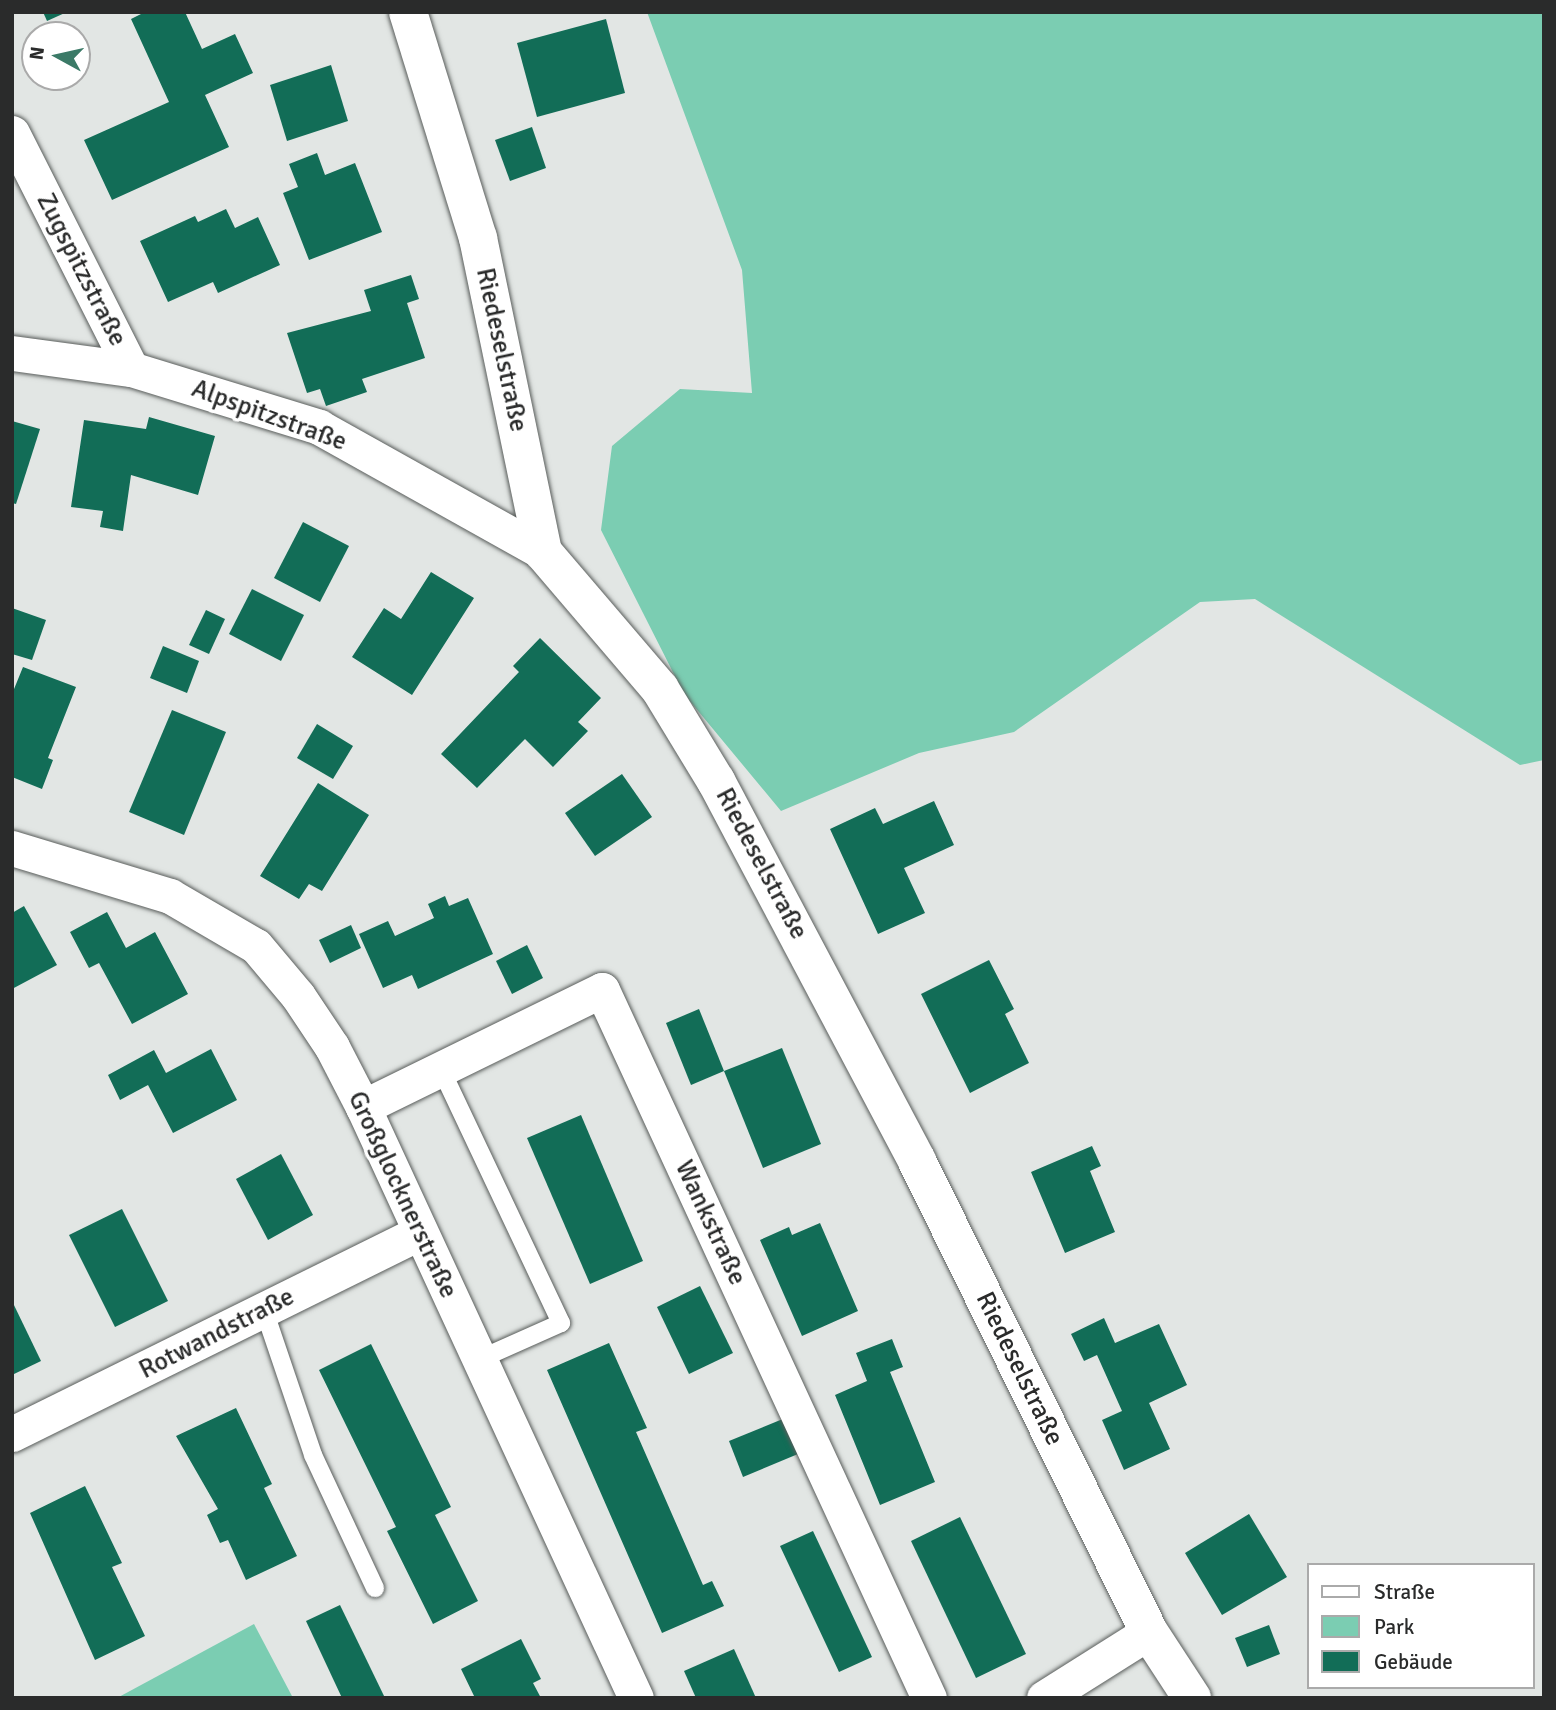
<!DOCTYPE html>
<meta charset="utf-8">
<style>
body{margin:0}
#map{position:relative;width:1556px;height:1710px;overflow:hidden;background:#e2e6e4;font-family:Signika,sans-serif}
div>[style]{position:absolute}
.green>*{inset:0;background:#7bcdb2}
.building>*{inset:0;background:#126d57}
.roads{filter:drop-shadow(0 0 2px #595d5b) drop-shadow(0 0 2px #595d5b)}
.service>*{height:18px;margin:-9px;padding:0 9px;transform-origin:9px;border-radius:9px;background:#fff}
.minor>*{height:35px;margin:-17.5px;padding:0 17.5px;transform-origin:17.5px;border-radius:17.5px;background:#fff}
.tertiary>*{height:38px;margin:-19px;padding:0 19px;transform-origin:19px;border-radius:19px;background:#fff}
span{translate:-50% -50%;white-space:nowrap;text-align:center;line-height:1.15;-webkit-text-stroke:7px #fff;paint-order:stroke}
.street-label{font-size:26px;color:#2a2b2b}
.frame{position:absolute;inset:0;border:14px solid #2a2b2b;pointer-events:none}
.legend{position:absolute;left:1307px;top:1563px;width:228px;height:126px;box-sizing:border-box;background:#fff;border:2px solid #aaa;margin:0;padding:9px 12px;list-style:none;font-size:21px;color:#2a2b2b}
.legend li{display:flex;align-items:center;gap:14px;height:35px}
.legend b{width:35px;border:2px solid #aaa}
.north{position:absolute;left:21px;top:21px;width:70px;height:70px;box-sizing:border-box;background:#fff;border:2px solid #aaa;border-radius:50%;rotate:278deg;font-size:19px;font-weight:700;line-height:28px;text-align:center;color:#2a2b2b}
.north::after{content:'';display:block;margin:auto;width:24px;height:32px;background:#3b7a67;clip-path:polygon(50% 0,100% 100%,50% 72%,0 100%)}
</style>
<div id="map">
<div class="green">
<i style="clip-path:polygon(647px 12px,1544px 12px,1544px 760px,1520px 765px,1255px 599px,1200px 602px,1014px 732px,919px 753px,781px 811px,684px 694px,601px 530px,612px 446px,680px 389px,752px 393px,742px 270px)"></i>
<i style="clip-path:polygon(254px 1624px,293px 1698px,117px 1698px)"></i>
</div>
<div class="building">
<i style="clip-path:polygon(43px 12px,67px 12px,47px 21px)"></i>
<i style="clip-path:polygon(145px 12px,185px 12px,202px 49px,235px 34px,253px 73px,205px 95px,229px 147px,112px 200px,84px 140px,169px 102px,131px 19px)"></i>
<i style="clip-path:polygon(606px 19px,625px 93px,537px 117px,517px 43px)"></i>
<i style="clip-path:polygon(331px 65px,348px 121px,287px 141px,270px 85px)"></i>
<i style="clip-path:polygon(532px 127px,546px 168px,510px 181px,495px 140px)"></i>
<i style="clip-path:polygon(317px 153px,325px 175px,355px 163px,382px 232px,309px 260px,283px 193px,298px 187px,289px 164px)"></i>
<i style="clip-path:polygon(226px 209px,235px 228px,258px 217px,280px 265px,218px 293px,213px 282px,168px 302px,140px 241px,195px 216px,198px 222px)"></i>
<i style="clip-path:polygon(411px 275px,419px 299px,407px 303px,425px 358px,362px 379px,367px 392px,326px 406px,320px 389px,307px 393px,287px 333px,371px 311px,364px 290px)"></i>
<i style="clip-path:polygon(149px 417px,215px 436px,198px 495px,131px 475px,123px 531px,100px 527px,103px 511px,71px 507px,84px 420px,146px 429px)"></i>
<i style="clip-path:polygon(12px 421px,40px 429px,16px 504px,12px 503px)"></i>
<i style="clip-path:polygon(303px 522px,349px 546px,320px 602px,274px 578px)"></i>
<i style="clip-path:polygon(431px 572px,474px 598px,412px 695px,352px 657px,384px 608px,401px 619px)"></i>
<i style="clip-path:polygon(252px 589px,304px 615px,281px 661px,229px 634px)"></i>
<i style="clip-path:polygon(12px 608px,46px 620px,32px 660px,12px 654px)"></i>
<i style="clip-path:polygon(206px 610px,225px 619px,209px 654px,189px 645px)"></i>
<i style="clip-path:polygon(540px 638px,601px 698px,578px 722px,588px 731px,553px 767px,525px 739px,477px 788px,441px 754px,519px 672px,513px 666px)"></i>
<i style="clip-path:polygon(163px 646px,199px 661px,187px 693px,150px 678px)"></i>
<i style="clip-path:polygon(23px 667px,76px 687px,48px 758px,53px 760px,42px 789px,12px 777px,12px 694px)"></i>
<i style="clip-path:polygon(172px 710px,226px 732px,184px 835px,129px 812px)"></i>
<i style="clip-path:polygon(317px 724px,353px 746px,333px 779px,297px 758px)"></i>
<i style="clip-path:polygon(622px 774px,652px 817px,595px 856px,565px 813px)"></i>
<i style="clip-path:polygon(318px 783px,369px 815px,322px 891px,309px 884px,299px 899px,260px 876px)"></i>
<i style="clip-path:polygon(934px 801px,954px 845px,904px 868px,925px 913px,878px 934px,830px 829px,875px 808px,883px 824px)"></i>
<i style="clip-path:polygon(445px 896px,449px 906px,468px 898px,493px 954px,418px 989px,412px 975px,383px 988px,359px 934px,388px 921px,395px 936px,434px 918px,428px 904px)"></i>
<i style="clip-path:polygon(24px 906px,57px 965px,12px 989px,12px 913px)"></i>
<i style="clip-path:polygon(107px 912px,126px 948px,155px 932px,188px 994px,132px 1024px,99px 963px,89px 968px,70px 932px)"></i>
<i style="clip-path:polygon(351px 925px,361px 948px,330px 963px,319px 940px)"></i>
<i style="clip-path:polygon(527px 945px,543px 978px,512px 994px,496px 961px)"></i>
<i style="clip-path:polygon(989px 960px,1014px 1009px,1005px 1014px,1029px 1063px,970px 1093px,921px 994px)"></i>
<i style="clip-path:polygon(699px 1009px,724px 1071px,691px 1085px,666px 1023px)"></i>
<i style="clip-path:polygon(782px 1048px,821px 1144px,763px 1168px,724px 1071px)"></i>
<i style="clip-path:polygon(211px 1049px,237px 1100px,173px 1133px,148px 1085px,120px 1100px,108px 1075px,154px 1050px,166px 1073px)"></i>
<i style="clip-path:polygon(581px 1115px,643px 1261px,590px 1284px,527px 1138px)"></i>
<i style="clip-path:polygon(1092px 1146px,1101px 1166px,1090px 1171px,1115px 1232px,1065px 1253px,1031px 1172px)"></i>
<i style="clip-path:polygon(281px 1154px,313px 1215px,268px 1240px,236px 1179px)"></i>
<i style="clip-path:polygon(122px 1209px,168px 1301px,115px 1327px,69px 1235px)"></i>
<i style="clip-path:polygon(820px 1223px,858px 1311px,802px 1336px,760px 1240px,789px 1227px,792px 1235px)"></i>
<i style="clip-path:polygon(700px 1286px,733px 1353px,689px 1374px,657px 1307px)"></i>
<i style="clip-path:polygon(12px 1301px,41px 1361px,12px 1375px)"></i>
<i style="clip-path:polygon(1104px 1318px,1115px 1343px,1159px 1324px,1187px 1385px,1149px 1403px,1170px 1449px,1124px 1470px,1102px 1420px,1122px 1411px,1097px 1355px,1084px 1361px,1071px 1334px)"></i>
<i style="clip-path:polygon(892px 1339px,903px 1367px,890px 1372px,935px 1482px,880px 1505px,835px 1395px,867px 1381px,856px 1353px)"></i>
<i style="clip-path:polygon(609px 1343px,647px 1428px,636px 1432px,703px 1585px,712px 1581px,724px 1606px,662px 1633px,547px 1370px)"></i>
<i style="clip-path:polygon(371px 1344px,451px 1507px,435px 1515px,478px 1601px,433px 1624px,387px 1531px,396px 1527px,319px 1370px)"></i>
<i style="clip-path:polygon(236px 1408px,272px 1484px,264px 1488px,297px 1556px,246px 1580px,228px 1540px,220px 1543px,207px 1515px,218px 1509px,176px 1436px)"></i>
<i style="clip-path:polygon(795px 1414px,810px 1449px,743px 1477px,729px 1441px)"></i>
<i style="clip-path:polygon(85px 1486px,122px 1563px,112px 1567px,145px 1636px,95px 1660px,30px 1513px)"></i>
<i style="clip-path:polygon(1249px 1514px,1287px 1577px,1222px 1615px,1185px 1553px)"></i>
<i style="clip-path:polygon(960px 1517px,1026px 1654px,976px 1678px,911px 1541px)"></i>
<i style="clip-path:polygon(813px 1531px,872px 1657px,839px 1672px,780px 1546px)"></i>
<i style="clip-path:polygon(340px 1605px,385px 1698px,342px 1698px,306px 1621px)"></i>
<i style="clip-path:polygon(1269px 1625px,1280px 1654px,1247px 1667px,1235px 1638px)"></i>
<i style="clip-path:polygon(521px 1639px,541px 1679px,533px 1683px,541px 1698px,475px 1698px,461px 1669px)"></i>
<i style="clip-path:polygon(734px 1649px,756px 1698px,696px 1698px,684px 1671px)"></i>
</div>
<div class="roads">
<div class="service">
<i style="left:441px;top:1069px;width:281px;rotate:64.7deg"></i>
<i style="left:561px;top:1323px;width:91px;rotate:156deg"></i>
<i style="left:264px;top:1310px;width:153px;rotate:71.3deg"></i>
<i style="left:313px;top:1455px;width:147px;rotate:65deg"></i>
</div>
<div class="minor">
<i style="left:12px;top:133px;width:264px;rotate:63.2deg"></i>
<i style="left:12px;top:353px;width:120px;rotate:7.7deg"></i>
<i style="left:131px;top:369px;width:197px;rotate:17.1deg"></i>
<i style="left:319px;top:427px;width:257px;rotate:29.2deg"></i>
<i style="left:12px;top:848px;width:165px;rotate:16.9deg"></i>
<i style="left:170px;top:896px;width:99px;rotate:30.2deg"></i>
<i style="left:256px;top:946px;width:65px;rotate:50deg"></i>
<i style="left:298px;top:996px;width:61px;rotate:56.3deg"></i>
<i style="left:332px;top:1047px;width:68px;rotate:62.7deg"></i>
<i style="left:363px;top:1107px;width:651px;rotate:65.21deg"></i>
<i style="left:363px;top:1107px;width:266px;rotate:-26.1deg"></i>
<i style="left:602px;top:990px;width:780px;rotate:65.21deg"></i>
<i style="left:12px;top:1434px;width:455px;rotate:-26.3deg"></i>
<i style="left:1044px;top:1698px;width:124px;rotate:-32.2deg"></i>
</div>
<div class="tertiary">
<i style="left:408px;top:12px;width:237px;rotate:72.8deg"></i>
<i style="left:478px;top:238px;width:321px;rotate:78.3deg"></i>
<i style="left:543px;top:552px;width:180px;rotate:49.5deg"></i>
<i style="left:660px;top:689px;width:108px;rotate:58.7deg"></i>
<i style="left:716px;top:781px;width:430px;rotate:62.1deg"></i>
<i style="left:917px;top:1161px;width:525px;rotate:63.78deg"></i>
<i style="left:1149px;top:1632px;width:79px;rotate:56.9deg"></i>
</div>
</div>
<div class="street-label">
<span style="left:81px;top:270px;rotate:63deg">Zugspitzstraße</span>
<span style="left:501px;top:350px;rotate:78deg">Riedeselstraße</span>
<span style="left:269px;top:416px;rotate:20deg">Alpspitzstraße</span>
<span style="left:761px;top:864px;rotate:62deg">Riedeselstraße</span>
<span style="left:402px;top:1195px;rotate:65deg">Großglocknerstraße</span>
<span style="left:710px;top:1223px;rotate:65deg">Wankstraße</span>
<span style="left:217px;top:1334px;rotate:-27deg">Rotwandstraße</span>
<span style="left:1019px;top:1369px;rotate:64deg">Riedeselstraße</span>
</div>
<div class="frame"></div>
<ul class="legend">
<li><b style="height:9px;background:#fff"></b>Straße</li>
<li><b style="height:19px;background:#7bcdb2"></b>Park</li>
<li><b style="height:19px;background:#126d57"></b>Gebäude</li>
</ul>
<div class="north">N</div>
</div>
